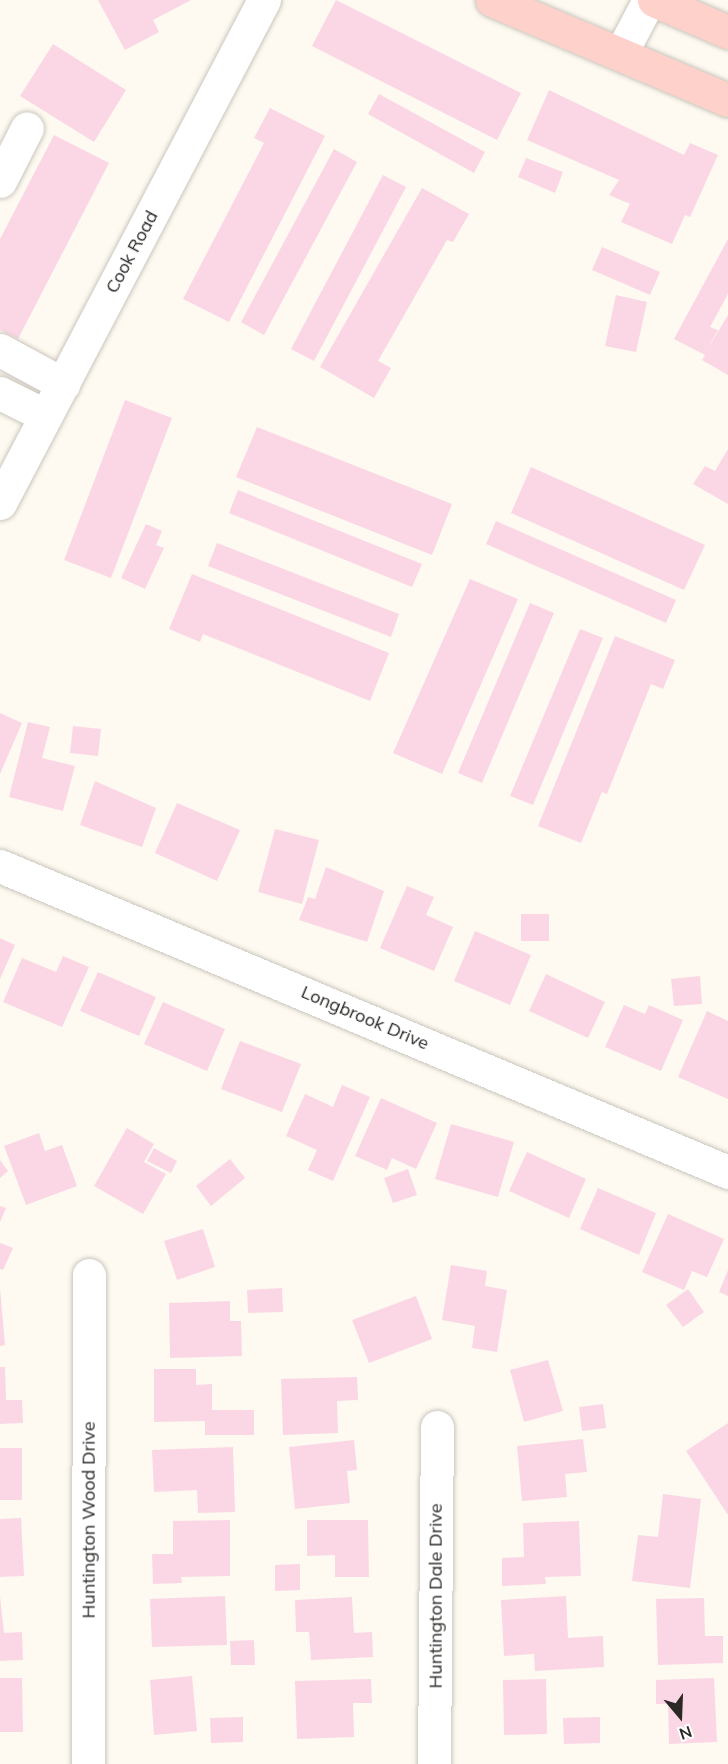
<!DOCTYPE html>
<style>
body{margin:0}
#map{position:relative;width:728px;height:1764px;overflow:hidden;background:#fefaf1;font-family:Mulish,sans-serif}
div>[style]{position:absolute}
.building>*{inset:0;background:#fbd7e6}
.roads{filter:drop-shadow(0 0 2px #cac6be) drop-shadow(0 0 2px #cac6be)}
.minor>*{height:33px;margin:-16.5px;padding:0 16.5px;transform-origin:16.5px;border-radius:16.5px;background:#fff}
.major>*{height:33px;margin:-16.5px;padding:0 16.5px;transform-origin:16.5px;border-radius:16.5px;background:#fed2ca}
span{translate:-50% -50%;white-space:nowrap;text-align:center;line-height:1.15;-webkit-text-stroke:5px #fff;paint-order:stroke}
.street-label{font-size:18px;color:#2b2926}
.north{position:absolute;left:650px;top:1686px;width:60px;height:60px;-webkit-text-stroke:4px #fff;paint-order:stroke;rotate:161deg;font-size:16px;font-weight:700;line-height:24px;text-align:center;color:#2b2926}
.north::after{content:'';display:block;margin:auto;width:21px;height:27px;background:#2b2926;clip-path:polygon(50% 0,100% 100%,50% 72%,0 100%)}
</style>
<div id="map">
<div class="building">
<i style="clip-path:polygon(98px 0,191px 0,153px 20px,159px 32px,125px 50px)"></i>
<i style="clip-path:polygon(336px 0,521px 93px,497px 140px,312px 46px)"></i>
<i style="clip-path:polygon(53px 44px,126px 90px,94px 142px,20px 96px)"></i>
<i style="clip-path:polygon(549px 90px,684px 155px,690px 143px,718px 155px,690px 217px,685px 215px,672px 244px,621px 222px,630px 204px,609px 195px,619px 180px,527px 140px)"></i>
<i style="clip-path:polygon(379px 94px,485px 152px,474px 173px,368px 114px)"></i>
<i style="clip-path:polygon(270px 108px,325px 136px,229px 322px,183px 299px,264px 143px,254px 138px)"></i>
<i style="clip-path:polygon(54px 135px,109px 163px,18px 339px,0 330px,0 239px)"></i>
<i style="clip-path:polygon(334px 149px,357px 162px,264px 335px,241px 322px)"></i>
<i style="clip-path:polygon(526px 158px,563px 172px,555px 193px,518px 177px)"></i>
<i style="clip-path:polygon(383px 175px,406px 187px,314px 361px,291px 349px)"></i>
<i style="clip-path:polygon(422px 188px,469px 214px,453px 242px,447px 240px,378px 361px,391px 368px,374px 398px,320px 367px)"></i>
<i style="clip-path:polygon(728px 239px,728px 294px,710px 327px,718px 330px,707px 350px,728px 315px,728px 375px,702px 360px,705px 355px,674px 339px)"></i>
<i style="clip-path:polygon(602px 247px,660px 272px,650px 295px,592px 270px)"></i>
<i style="clip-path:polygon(616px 295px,647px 302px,636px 352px,605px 346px)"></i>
<i style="clip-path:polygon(125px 400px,172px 418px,111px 578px,64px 560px)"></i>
<i style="clip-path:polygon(257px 427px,452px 504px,432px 555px,236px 477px)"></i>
<i style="clip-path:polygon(728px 449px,728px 504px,693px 484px,705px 466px,715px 471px)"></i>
<i style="clip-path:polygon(531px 467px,705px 545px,684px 590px,511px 513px)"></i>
<i style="clip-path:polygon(238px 490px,422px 564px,412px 587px,229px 513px)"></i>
<i style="clip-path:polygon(496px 521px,676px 600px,666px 623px,486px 544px)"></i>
<i style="clip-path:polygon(146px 524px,162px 531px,156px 545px,164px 548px,145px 589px,121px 578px)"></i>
<i style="clip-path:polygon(217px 543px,399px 614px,391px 637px,208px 566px)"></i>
<i style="clip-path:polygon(192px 574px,389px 653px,370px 701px,203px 634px,200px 642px,169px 629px)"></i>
<i style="clip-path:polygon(470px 579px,518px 599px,442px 774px,393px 753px)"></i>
<i style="clip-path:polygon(530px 603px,554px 613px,482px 783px,458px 773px)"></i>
<i style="clip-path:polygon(580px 629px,603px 638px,533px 805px,510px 796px)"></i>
<i style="clip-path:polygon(615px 636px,675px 660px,663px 689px,651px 684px,607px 794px,602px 792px,581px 843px,538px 826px)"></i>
<i style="clip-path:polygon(0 713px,22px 723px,0 774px)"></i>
<i style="clip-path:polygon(28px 722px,50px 727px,42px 758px,75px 766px,63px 811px,9px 797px)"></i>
<i style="clip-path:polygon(73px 726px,101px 729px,98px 756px,70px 753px)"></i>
<i style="clip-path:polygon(95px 781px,156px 808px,142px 847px,80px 825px)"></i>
<i style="clip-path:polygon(177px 803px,240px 830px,217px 881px,155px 853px)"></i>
<i style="clip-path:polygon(275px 829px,319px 840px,302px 904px,258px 892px)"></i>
<i style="clip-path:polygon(326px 867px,384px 891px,367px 942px,299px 920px,308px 897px,315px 899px)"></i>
<i style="clip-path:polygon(407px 886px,434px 897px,426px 915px,453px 927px,434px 971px,380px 948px)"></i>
<i style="clip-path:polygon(521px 914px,549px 914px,549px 941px,521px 941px)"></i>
<i style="clip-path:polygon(475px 931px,531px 955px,510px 1005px,454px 981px)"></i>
<i style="clip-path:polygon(0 938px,15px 945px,0 979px)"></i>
<i style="clip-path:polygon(63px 956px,89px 967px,62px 1027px,3px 1002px,22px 958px,56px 972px)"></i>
<i style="clip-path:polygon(98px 972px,156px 997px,139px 1036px,80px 1011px)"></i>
<i style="clip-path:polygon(546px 974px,605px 1002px,588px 1038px,529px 1011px)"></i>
<i style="clip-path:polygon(700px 976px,702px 1004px,674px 1006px,671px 979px)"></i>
<i style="clip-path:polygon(163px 1002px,225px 1029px,207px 1071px,144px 1044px)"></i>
<i style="clip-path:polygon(624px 1005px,645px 1014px,649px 1005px,683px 1020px,661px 1071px,605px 1047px)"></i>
<i style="clip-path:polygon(707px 1011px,728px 1021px,728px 1099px,678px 1077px)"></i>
<i style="clip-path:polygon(240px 1041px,301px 1064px,282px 1112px,221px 1089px)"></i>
<i style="clip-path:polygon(342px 1085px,370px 1097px,333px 1181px,308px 1170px,317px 1150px,286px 1136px,305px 1094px,333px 1107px)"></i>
<i style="clip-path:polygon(381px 1098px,437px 1123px,416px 1169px,392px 1158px,387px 1170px,355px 1156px)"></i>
<i style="clip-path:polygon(451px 1124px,514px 1142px,498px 1197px,435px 1179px)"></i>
<i style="clip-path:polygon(127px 1128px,154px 1144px,144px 1162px,166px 1174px,143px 1214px,94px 1186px)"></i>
<i style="clip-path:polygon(39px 1133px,45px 1151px,62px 1145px,77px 1186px,26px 1205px,4px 1146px)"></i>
<i style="clip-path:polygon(154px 1148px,177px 1161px,171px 1173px,147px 1161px)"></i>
<i style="clip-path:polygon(527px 1152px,586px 1179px,569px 1218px,509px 1191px)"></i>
<i style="clip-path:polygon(230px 1159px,245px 1178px,211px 1206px,196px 1186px)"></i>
<i style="clip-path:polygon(0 1160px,8px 1171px,0 1178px)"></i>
<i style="clip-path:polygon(408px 1169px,417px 1195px,393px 1203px,384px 1178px)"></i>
<i style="clip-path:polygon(598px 1188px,656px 1213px,639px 1255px,580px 1229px)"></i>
<i style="clip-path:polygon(0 1206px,6px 1208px,0 1222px)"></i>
<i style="clip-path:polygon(668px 1214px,724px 1239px,707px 1277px,692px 1271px,684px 1290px,642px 1272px)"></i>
<i style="clip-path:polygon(203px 1229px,215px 1267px,177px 1280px,164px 1241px)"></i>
<i style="clip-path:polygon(0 1243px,13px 1248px,3px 1270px,0 1269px)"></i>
<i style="clip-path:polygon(451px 1265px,487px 1271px,485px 1286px,507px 1290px,497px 1352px,472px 1348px,475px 1326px,442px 1320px)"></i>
<i style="clip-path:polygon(728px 1270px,728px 1296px,719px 1292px)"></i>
<i style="clip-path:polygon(0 1288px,5px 1345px,0 1346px)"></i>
<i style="clip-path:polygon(282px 1288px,283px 1312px,248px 1313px,247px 1290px)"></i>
<i style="clip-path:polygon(688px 1289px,704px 1312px,683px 1327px,666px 1305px)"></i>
<i style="clip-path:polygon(416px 1296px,432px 1339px,369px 1363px,352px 1320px)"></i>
<i style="clip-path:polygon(230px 1301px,230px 1321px,241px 1321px,242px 1356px,170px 1358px,169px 1303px)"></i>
<i style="clip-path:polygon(548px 1360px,563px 1411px,524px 1422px,510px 1370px)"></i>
<i style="clip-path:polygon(0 1367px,5px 1367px,6px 1400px,22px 1400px,23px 1423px,0 1424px)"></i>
<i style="clip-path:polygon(154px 1369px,196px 1369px,196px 1385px,212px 1384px,212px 1410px,254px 1410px,254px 1435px,205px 1435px,205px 1421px,154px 1422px)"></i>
<i style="clip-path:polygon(357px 1377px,358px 1400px,337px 1401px,338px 1433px,283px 1435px,281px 1379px)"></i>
<i style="clip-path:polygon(603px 1404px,606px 1428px,582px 1431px,579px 1407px)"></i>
<i style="clip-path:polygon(728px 1423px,728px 1515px,686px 1451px)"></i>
<i style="clip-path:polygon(583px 1439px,587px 1472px,565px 1474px,567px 1497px,522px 1501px,517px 1446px)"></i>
<i style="clip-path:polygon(354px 1440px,357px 1470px,347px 1471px,350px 1503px,295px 1509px,289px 1447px)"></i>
<i style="clip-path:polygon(233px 1447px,235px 1512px,198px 1513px,197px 1490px,154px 1492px,152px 1450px)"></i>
<i style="clip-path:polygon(0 1448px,22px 1448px,22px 1500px,0 1500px)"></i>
<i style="clip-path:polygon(663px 1494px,701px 1499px,690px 1588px,632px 1581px,638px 1535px,658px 1537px)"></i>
<i style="clip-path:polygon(21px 1518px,24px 1576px,0 1577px,0 1519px)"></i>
<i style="clip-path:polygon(230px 1520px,230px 1576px,181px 1577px,182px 1583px,153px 1584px,152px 1554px,173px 1554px,173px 1521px)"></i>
<i style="clip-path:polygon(307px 1520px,368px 1520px,369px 1577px,335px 1577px,335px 1555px,307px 1556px)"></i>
<i style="clip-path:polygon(579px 1521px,581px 1576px,545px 1577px,546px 1584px,502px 1586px,502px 1558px,524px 1557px,523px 1523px)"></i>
<i style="clip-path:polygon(300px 1564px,300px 1590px,275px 1591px,275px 1565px)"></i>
<i style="clip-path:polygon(0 1596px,4px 1633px,22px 1632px,23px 1660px,0 1661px)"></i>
<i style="clip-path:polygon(225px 1596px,227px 1645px,152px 1647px,150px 1599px)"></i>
<i style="clip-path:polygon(566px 1596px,568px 1638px,603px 1636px,604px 1667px,535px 1671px,534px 1654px,504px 1656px,501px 1600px)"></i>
<i style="clip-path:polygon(352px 1597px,354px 1633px,372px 1632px,373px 1657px,311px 1660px,309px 1632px,296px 1632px,295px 1600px)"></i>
<i style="clip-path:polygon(704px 1598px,705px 1636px,723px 1636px,723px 1663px,658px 1665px,656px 1599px)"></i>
<i style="clip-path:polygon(254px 1640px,255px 1665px,231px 1665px,230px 1641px)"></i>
<i style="clip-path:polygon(192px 1676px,197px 1731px,154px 1735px,150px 1680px)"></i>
<i style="clip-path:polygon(0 1678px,22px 1678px,23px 1732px,0 1732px)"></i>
<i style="clip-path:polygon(714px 1678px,717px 1742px,669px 1744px,668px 1704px,656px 1704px,656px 1680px)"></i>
<i style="clip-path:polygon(371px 1679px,372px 1703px,353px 1703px,354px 1737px,297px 1739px,295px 1681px)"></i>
<i style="clip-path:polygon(546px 1679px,547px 1734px,504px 1735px,503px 1680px)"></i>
<i style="clip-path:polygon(243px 1717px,243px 1742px,211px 1743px,210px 1718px)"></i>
<i style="clip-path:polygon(600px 1717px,600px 1743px,564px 1744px,563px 1718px)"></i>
</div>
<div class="roads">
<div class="minor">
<i style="left:621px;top:53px;width:60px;rotate:-62.2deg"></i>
<i style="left:0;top:181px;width:59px;rotate:-63deg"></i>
<i style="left:0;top:350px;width:72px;rotate:28.4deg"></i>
<i style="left:0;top:393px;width:51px;rotate:26.6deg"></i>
<i style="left:0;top:503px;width:568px;rotate:-62.31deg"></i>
<i style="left:0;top:866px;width:790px;rotate:22.8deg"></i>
<i style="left:88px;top:1764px;width:489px;rotate:-89.9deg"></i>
<i style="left:434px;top:1764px;width:337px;rotate:-89.5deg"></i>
</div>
<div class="major">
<i style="left:492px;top:0;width:256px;rotate:23deg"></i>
<i style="left:654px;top:0;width:81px;rotate:23.4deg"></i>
</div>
</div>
<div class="street-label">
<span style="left:132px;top:252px;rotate:-62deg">Cook Road</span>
<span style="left:365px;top:1018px;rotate:23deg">Longbrook Drive</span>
<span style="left:89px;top:1520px;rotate:-90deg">Huntington Wood Drive</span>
<span style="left:436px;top:1596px;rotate:-90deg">Huntington Dale Drive</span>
</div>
<div class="north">N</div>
</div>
